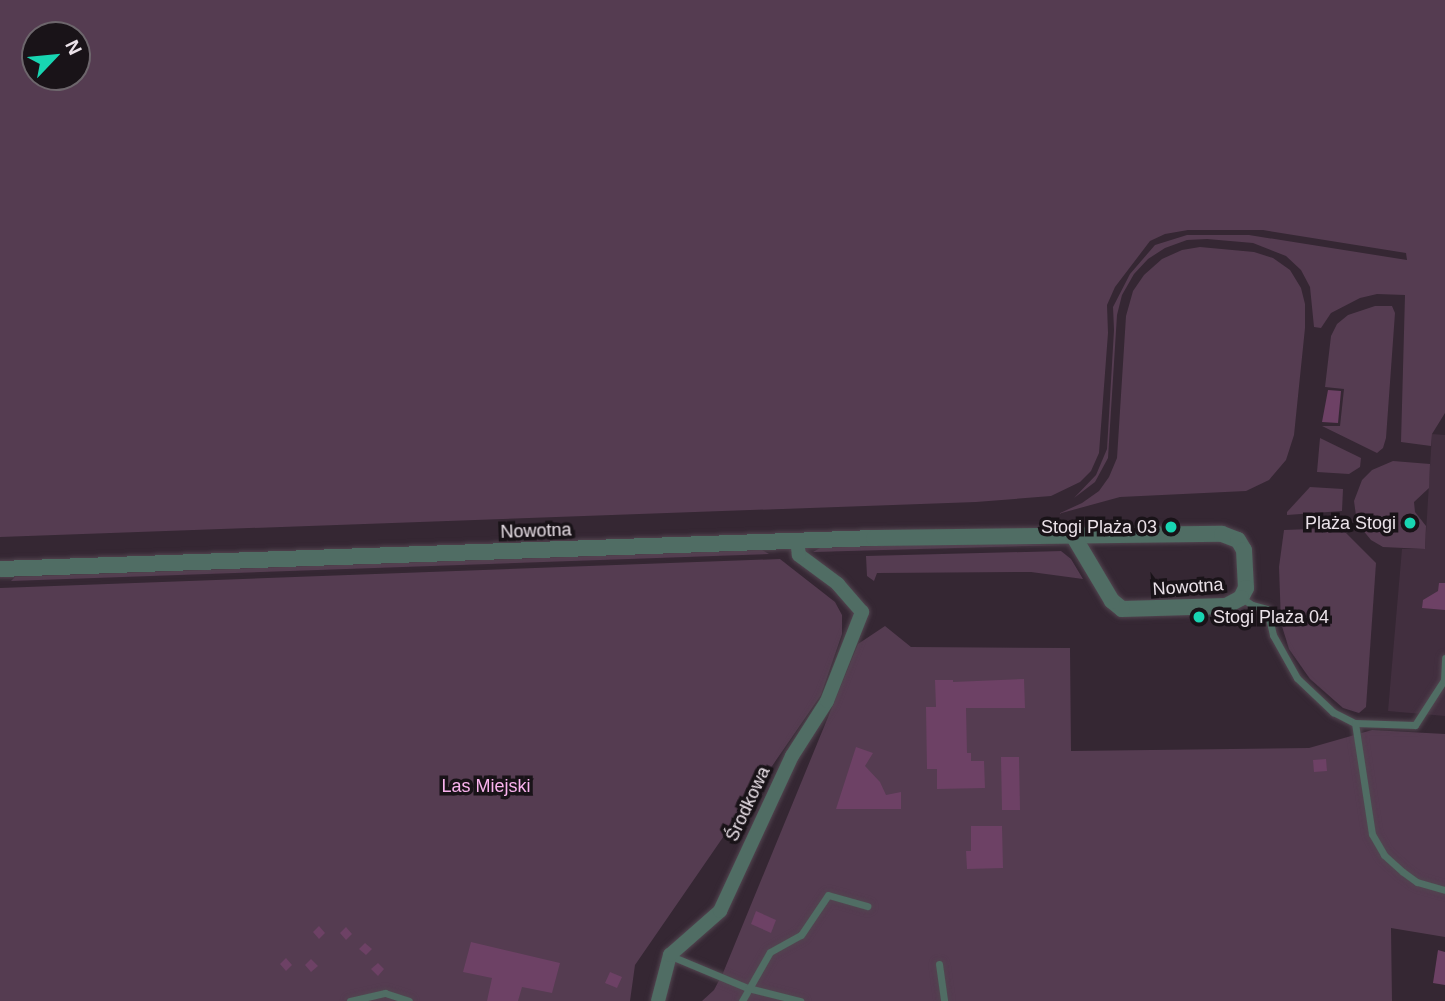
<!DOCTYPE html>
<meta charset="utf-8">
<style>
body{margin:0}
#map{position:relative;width:1445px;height:1001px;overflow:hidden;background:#352733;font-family:Helvetica,sans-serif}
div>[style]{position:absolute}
.built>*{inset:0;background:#422f3f}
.green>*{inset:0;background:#553c51}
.building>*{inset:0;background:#6d4165}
.roads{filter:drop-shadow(0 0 2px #524550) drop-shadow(0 0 2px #524550)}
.service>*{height:7px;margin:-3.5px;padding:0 3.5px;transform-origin:3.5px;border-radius:3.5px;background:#506d64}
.minor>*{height:14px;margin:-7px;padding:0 7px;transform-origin:7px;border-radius:7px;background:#506d64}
.tertiary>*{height:16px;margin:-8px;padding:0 8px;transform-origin:8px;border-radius:8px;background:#506d64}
.dots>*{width:19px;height:19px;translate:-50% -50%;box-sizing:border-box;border:4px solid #191318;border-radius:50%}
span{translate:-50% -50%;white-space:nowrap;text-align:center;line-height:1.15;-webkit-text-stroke:7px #191318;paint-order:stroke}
.poi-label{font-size:18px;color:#ebe2e9}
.right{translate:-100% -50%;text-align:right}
.left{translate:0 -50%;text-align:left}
.street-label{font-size:18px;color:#ebe2e9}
.park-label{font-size:18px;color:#fab3ee}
.north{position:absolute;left:21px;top:21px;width:70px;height:70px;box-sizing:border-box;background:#191318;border:2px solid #6d666c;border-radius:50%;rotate:64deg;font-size:19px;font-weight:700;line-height:28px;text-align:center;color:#ebe2e9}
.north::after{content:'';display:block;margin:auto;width:24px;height:32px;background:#18d5b2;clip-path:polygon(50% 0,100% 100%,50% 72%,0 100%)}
</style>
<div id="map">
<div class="built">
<i style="clip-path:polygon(1432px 434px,1445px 435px,1445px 716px,1388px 711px,1402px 549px,1425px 549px)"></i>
</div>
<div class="green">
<i style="clip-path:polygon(evenodd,0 0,1445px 0,1445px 413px,1432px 434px,1431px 446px,1401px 442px,1405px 295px,1377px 294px,1360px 298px,1331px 313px,1321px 328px,1314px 327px,1310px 287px,1301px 270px,1286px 256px,1253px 243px,1207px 239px,1187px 240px,1165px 248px,1148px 259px,1134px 274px,1122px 295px,1117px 315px,1108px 458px,1095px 482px,1074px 498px,1096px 475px,1107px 449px,1114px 330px,1113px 307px,1130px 274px,1155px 245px,1187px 235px,1249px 235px,1407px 260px,1406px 253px,1263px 230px,1188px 230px,1165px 234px,1150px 241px,1115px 287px,1107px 305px,1108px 333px,1099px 453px,1091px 471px,1080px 482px,1051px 496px,976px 502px,0 537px,0 0,35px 35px,77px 35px,77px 77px,35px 77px,35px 35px)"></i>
<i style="clip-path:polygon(1200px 247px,1254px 252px,1273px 258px,1290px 270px,1301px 288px,1305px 304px,1305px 328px,1294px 435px,1286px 460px,1269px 480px,1246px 491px,1120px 497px,1058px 514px,1082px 503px,1099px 491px,1109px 477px,1117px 458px,1126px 316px,1133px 291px,1144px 275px,1162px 259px,1182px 250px)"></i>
<i style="clip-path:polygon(1375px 306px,1392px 306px,1395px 313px,1386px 438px,1383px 448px,1377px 453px,1322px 426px,1340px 426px,1344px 389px,1325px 387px,1331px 336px,1337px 324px,1348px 315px)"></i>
<i style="clip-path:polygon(1320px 438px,1361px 458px,1360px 467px,1349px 474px,1317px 472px)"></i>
<i style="clip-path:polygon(1393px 461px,1430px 464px,1429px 488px,1414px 502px,1415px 512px,1426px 526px,1425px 549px,1383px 547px,1371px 540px,1357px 523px,1354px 501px,1362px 480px,1372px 470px)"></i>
<i style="clip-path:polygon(1310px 487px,1343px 489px,1342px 511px,1287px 515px,1287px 512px)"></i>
<i style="clip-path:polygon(1336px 528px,1346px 533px,1376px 563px,1366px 707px,1359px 713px,1343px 708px,1310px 679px,1289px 649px,1281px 623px,1279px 567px,1284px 530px)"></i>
<i style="clip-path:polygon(962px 543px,1063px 545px,813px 552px,820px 548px)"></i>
<i style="clip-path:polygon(762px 550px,769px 554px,11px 581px,15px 577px)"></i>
<i style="clip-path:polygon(1061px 551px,1071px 559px,1083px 579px,1031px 572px,877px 573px,874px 581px,867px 576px,866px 556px)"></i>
<i style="clip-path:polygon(780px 559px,835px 602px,842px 615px,842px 634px,821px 695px,635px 965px,630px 1001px,0 1001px,0 588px)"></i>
<i style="clip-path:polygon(885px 626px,911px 647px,1070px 648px,1071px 751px,1309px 748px,1372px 730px,1445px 734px,1445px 937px,1391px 928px,1392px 1001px,702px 1001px,714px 990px,723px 973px,858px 644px)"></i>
</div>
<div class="building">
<i style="clip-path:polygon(1328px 390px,1341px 391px,1338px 423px,1322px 422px)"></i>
<i style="clip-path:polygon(1439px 583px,1445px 583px,1445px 610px,1422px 608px,1423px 600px,1438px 591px)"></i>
<i style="clip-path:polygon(1024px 679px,1025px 708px,966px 708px,967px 753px,971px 753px,971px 761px,984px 761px,985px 788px,937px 789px,937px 769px,927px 769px,926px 707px,936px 707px,935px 680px,953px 680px,953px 682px)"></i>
<i style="clip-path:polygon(856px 747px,873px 753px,865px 766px,880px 782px,886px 795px,901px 792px,901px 809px,836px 809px)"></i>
<i style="clip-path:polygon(1001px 757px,1019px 757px,1020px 810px,1002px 810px)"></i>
<i style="clip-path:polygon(1326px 759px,1327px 771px,1314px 772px,1313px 760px)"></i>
<i style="clip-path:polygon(971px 826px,1002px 826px,1003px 868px,967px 869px,966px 851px,971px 851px)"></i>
<i style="clip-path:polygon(756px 911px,776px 920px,771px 933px,751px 924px)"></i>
<i style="clip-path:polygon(319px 926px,325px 933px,319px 939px,313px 932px)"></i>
<i style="clip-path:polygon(346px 927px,352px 934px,346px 940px,340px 933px)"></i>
<i style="clip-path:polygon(471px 942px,560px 963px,552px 993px,522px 987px,518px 1001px,487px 1001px,492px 978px,463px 972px)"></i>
<i style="clip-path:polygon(365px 943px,372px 949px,366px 955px,359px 949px)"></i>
<i style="clip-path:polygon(1438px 950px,1445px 952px,1445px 985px,1433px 983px)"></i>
<i style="clip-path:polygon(286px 958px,292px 965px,286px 971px,280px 964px)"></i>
<i style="clip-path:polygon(311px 959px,318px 966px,311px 972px,305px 965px)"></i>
<i style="clip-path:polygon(378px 963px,384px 969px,378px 976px,371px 969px)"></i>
<i style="clip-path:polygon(610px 972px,622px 977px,617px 988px,605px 983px)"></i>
</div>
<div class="roads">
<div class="service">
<i style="left:1242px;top:598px;width:12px;rotate:35deg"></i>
<i style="left:1252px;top:605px;width:16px;rotate:15deg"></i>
<i style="left:1267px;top:609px;width:27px;rotate:77deg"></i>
<i style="left:1273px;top:635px;width:49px;rotate:60.8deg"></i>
<i style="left:1297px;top:678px;width:50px;rotate:43.4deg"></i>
<i style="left:1333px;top:712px;width:25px;rotate:27deg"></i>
<i style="left:1355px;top:723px;width:60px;rotate:1.9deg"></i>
<i style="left:1415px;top:725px;width:54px;rotate:-57.2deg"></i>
<i style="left:1444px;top:680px;width:22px;rotate:-87deg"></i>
<i style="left:1355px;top:723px;width:112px;rotate:81.3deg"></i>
<i style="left:1372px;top:834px;width:24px;rotate:60deg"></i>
<i style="left:1384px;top:855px;width:25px;rotate:42deg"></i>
<i style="left:1403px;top:872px;width:17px;rotate:36deg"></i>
<i style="left:1417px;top:882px;width:29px;rotate:16deg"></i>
<i style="left:671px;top:956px;width:83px;rotate:22.6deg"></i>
<i style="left:748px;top:988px;width:54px;rotate:14deg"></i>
<i style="left:939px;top:964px;width:37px;rotate:82deg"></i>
<i style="left:350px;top:1001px;width:36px;rotate:-13deg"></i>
<i style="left:385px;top:993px;width:25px;rotate:18deg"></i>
<i style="left:742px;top:1001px;width:56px;rotate:-60.3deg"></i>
<i style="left:770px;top:952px;width:35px;rotate:-29deg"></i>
<i style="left:801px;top:935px;width:48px;rotate:-56deg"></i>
<i style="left:828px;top:895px;width:41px;rotate:15.8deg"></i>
</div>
<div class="minor">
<i style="left:658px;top:1001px;width:48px;rotate:-75.4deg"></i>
<i style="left:670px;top:955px;width:67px;rotate:-41.3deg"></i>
<i style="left:720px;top:911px;width:171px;rotate:-65.1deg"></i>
<i style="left:792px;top:756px;width:65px;rotate:-57.5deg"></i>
<i style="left:827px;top:701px;width:96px;rotate:-68.5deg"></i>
<i style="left:862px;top:612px;width:37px;rotate:-131deg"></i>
<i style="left:838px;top:584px;width:49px;rotate:-143.4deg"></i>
<i style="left:799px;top:555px;width:14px;rotate:-98deg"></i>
</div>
<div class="tertiary">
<i style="left:0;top:569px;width:875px;rotate:-2.03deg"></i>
<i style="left:874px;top:538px;width:348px;rotate:-0.7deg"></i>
<i style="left:1222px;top:534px;width:17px;rotate:21deg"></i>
<i style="left:1238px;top:540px;width:12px;rotate:59deg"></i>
<i style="left:1244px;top:550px;width:38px;rotate:87deg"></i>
<i style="left:1246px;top:588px;width:11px;rotate:117deg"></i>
<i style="left:1241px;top:598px;width:17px;rotate:152deg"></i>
<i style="left:1226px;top:606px;width:104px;rotate:178.3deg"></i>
<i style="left:1122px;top:609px;width:13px;rotate:-141deg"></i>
<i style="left:1112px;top:601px;width:74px;rotate:-120.7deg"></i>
</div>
</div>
<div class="dots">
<i style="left:1410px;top:523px;background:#18d5b2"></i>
<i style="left:1171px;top:527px;background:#18d5b2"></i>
<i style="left:1199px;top:617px;background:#18d5b2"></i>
</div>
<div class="poi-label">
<span class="right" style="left:1396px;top:523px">Plaża Stogi</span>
<span class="right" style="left:1157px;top:527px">Stogi Plaża 03</span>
<span class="left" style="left:1213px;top:617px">Stogi Plaża 04</span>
</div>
<div class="street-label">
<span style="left:536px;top:531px;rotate:-2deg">Nowotna</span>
<span style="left:1188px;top:587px;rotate:-4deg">Nowotna</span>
<span style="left:748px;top:804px;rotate:-65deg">Środkowa</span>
</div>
<div class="park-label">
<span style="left:486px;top:786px">Las Miejski</span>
</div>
<div class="north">N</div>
</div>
